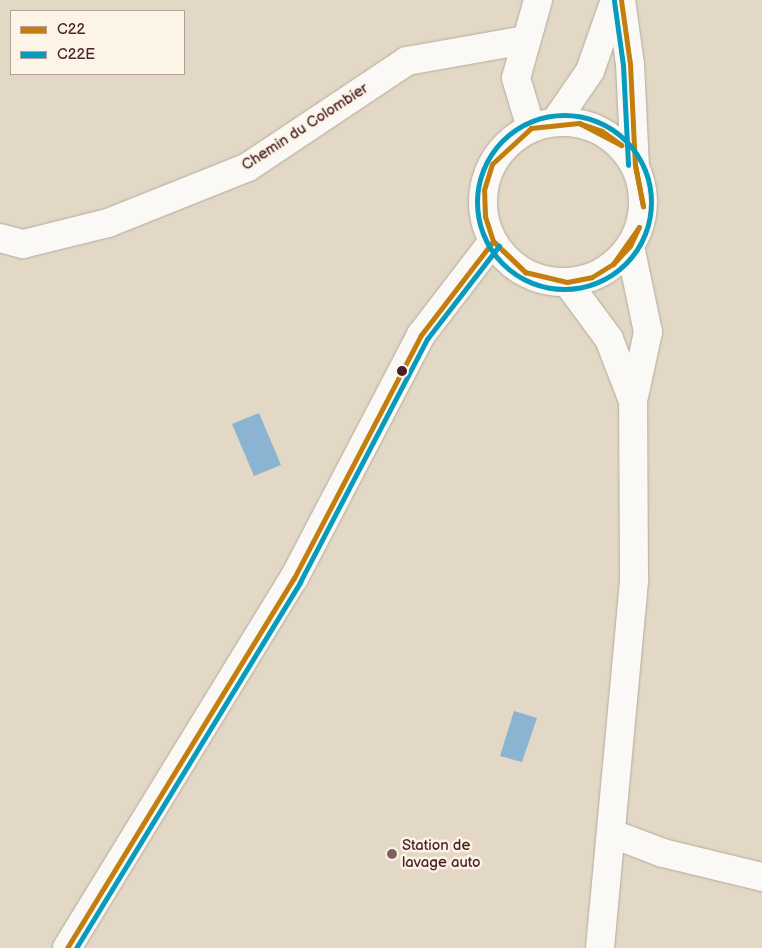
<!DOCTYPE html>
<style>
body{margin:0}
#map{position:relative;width:762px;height:948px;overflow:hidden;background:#e2d8c5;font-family:"Balsamiq Sans",sans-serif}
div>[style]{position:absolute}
.water>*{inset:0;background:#8ab4d2}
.roads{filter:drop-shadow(0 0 1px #b4aa9f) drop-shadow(0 0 1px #b4aa9f)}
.street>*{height:28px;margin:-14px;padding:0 14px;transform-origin:14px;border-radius:14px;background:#fbf9f6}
.secondary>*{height:28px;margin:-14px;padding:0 14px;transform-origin:14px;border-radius:14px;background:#fbf9f6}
.secondary>.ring{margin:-14px;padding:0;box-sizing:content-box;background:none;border:28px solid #fbf9f6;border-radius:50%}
.bus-1>*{height:5px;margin:-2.5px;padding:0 2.5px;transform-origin:2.5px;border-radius:2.5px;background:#c37e0d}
.bus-2>*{height:5px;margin:-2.5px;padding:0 2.5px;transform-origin:2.5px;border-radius:2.5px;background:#079bbe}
.bus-2>.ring{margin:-2.5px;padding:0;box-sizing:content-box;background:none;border:5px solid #079bbe;border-radius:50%}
.dots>*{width:14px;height:14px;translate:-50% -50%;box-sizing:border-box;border:2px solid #fcf5e5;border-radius:50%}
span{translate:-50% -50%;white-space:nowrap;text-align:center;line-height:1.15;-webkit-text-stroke:5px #fcf5e5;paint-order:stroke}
.street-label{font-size:15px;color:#4a1f2b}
.poi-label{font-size:15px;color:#4a1f2b}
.left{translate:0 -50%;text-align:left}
.legend{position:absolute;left:10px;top:10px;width:175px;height:65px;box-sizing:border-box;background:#fcf5e5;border:1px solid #b59f9b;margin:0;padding:6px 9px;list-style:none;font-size:15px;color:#4a1f2b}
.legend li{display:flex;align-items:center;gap:10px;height:25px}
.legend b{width:25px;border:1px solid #b59f9b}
</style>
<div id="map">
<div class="water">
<i style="clip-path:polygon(259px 413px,281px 465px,254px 476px,232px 424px)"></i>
<i style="clip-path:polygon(514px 711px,537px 718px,522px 762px,500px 756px)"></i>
</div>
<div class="roads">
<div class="street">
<i style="left:531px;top:128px;width:52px;rotate:-106.7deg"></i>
<i style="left:516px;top:78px;width:81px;rotate:-74.2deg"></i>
<i style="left:0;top:238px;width:24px;rotate:15deg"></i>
<i style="left:23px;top:244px;width:88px;rotate:-13.9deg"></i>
<i style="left:108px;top:223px;width:151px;rotate:-21.8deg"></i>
<i style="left:248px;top:167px;width:191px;rotate:-33.7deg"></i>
<i style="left:407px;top:61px;width:120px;rotate:-10.1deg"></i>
<i style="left:613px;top:834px;width:53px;rotate:20.8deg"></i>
<i style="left:663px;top:853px;width:102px;rotate:13.6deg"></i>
<i style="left:67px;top:948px;width:434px;rotate:-58.5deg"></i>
<i style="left:294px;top:578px;width:274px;rotate:-62.4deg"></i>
<i style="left:421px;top:335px;width:118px;rotate:-52.5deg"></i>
</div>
<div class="secondary">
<i style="left:621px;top:0;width:65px;rotate:82deg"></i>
<i style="left:630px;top:64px;width:101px;rotate:87.2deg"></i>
<i style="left:555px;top:122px;width:62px;rotate:-55.5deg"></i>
<i style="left:590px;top:71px;width:75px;rotate:-70.6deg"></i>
<i class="ring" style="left:483px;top:122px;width:132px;height:132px"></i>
<i style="left:567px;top:282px;width:71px;rotate:53.6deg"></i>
<i style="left:609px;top:339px;width:66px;rotate:68.8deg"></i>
<i style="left:600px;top:948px;width:372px;rotate:-84.7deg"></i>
<i style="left:634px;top:578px;width:177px;rotate:-90.3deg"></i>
<i style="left:633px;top:401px;width:71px;rotate:-77.7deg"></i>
<i style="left:648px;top:332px;width:88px;rotate:-101.8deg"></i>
</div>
</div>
<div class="bus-1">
<i style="left:621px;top:0;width:65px;rotate:82deg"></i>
<i style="left:630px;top:64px;width:101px;rotate:87.2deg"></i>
<i style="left:579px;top:123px;width:24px;rotate:19deg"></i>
<i style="left:602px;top:131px;width:24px;rotate:36deg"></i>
<i style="left:579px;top:123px;width:47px;rotate:27.6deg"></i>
<i style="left:635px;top:165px;width:42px;rotate:79deg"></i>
<i style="left:635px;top:165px;width:42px;rotate:79deg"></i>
<i style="left:493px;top:241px;width:45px;rotate:44.1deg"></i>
<i style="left:493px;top:241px;width:45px;rotate:44.1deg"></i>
<i style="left:493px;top:241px;width:26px;rotate:-108deg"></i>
<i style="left:485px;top:216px;width:26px;rotate:-92deg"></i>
<i style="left:484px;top:190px;width:27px;rotate:-73deg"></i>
<i style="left:492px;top:164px;width:53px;rotate:-42.7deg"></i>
<i style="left:531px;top:128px;width:48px;rotate:-5.9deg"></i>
<i style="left:613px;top:264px;width:45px;rotate:-54.9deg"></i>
<i style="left:613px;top:264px;width:25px;rotate:-47deg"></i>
<i style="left:630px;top:246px;width:21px;rotate:-65deg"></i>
<i style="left:525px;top:272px;width:43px;rotate:13.4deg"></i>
<i style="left:567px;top:282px;width:25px;rotate:-11deg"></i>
<i style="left:592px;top:277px;width:25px;rotate:-32deg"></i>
<i style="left:67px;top:948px;width:434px;rotate:-58.5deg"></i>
<i style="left:294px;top:578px;width:274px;rotate:-62.4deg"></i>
<i style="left:421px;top:335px;width:118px;rotate:-52.5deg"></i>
</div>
<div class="bus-2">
<i style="left:614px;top:1px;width:65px;rotate:82deg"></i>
<i style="left:623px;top:65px;width:100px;rotate:87.1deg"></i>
<i class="ring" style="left:477px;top:115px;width:169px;height:169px"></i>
<i style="left:76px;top:948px;width:429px;rotate:-58.5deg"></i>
<i style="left:300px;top:582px;width:274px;rotate:-62.4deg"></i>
<i style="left:427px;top:339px;width:118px;rotate:-52.3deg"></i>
</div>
<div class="dots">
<i style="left:402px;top:371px;background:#4a1f2b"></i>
<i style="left:392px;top:854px;background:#7f6061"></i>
</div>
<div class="street-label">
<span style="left:305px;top:127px;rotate:-33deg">Chemin du Colombier</span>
</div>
<div class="poi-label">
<span class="left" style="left:402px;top:854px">Station de<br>lavage auto</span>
</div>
<ul class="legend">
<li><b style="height:6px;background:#c37e0d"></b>C22</li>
<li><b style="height:6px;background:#079bbe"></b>C22E</li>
</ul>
</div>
